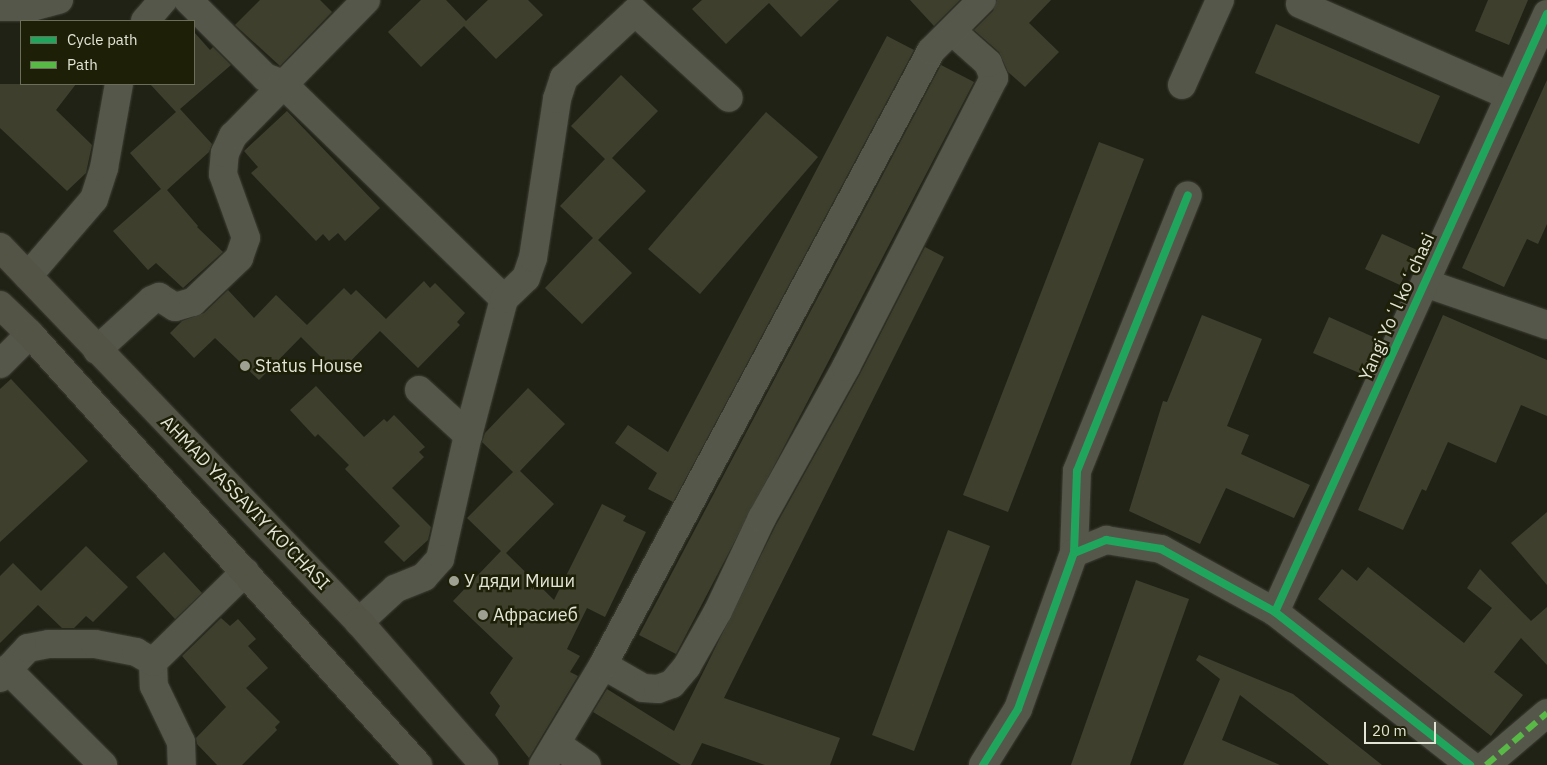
<!DOCTYPE html>
<meta charset="utf-8">
<style>
body{margin:0}
#map{position:relative;width:1547px;height:765px;overflow:hidden;background:#212216;font-family:"IBM Plex Sans",sans-serif}
div>[style]{position:absolute}
.building>*{inset:0;background:#3e402d}
.roads{filter:drop-shadow(0 0 1px #3e3e35) drop-shadow(0 0 1px #3e3e35)}
.minor>*{height:28px;margin:-14px;padding:0 14px;transform-origin:14px;border-radius:14px;background:#56574b}
.major>*{height:28px;margin:-14px;padding:0 14px;transform-origin:14px;border-radius:14px;background:#535446}
.quiet>*{height:6px;margin-top:-3px;transform-origin:0;background:repeating-linear-gradient(90deg,#58b947 0 12px,transparent 0 18px)}
.cycleway>*{height:8px;margin:-4px;padding:0 4px;transform-origin:4px;border-radius:4px;background:#20a55d}
.dots>*{width:14px;height:14px;translate:-50% -50%;box-sizing:border-box;border:2px solid #1d1f07;border-radius:50%}
span{translate:-50% -50%;white-space:nowrap;text-align:center;line-height:1.15;-webkit-text-stroke:5px #1d1f07;paint-order:stroke}
.street-label{font-size:18px;color:#e2e4d5}
.poi-label{font-size:18px;color:#e2e4d5}
.left{translate:0 -50%;text-align:left}
.legend{position:absolute;left:20px;top:20px;width:175px;height:65px;box-sizing:border-box;background:#1d1f07;border:1px solid #6c6e59;margin:0;padding:6px 9px;list-style:none;font-size:15px;color:#e2e4d5}
.legend li{display:flex;align-items:center;gap:10px;height:25px}
.legend b{width:25px;border:1px solid #6c6e59}
.scale{position:absolute;left:1364px;top:722px;width:72px;height:22px;box-sizing:border-box;border:2px solid #e2e4d5;border-top:0;padding-left:6px;font-size:15px;line-height:18px;white-space:nowrap;color:#e2e4d5;-webkit-text-stroke:4px #1d1f07;paint-order:stroke}
</style>
<div id="map">
<div class="building">
<i style="clip-path:polygon(260px 0,320px 0,332px 12px,280px 66px,235px 25px)"></i>
<i style="clip-path:polygon(421px 0,446px 0,466px 21px,488px 0,528px 0,543px 15px,496px 59px,464px 26px,421px 67px,388px 32px)"></i>
<i style="clip-path:polygon(702px 0,839px 0,801px 37px,769px 3px,726px 44px,692px 9px)"></i>
<i style="clip-path:polygon(910px 0,960px 0,934px 26px)"></i>
<i style="clip-path:polygon(997px 0,1051px 0,1029px 23px,1059px 52px,1025px 87px,1008px 72px,999px 52px,974px 30px,993px 11px)"></i>
<i style="clip-path:polygon(1488px 0,1528px 0,1509px 45px,1475px 31px)"></i>
<i style="clip-path:polygon(1276px 24px,1440px 96px,1419px 144px,1255px 73px)"></i>
<i style="clip-path:polygon(194px 32px,210px 50px,213px 47px,231px 65px,180px 109px,212px 144px,209px 152px,167px 190px,198px 226px,197px 227px,223px 252px,183px 288px,156px 263px,148px 270px,113px 231px,161px 189px,130px 153px,176px 112px,150px 84px,194px 84px)"></i>
<i style="clip-path:polygon(887px 36px,914px 50px,673px 502px,648px 489px,657px 473px,615px 443px,628px 425px,668px 452px)"></i>
<i style="clip-path:polygon(941px 65px,974px 82px,676px 654px,639px 635px)"></i>
<i style="clip-path:polygon(621px 75px,658px 111px,612px 158px,646px 191px,598px 240px,632px 273px,582px 324px,545px 288px,593px 238px,560px 206px,605px 159px,571px 126px)"></i>
<i style="clip-path:polygon(1547px 80px,1547px 224px,1538px 244px,1527px 239px,1504px 287px,1462px 268px)"></i>
<i style="clip-path:polygon(0 84px,76px 84px,56px 110px,92px 145px,86px 173px,67px 191px,0 128px)"></i>
<i style="clip-path:polygon(287px 111px,380px 208px,345px 241px,338px 233px,329px 241px,323px 234px,316px 241px,251px 173px,258px 167px,244px 151px)"></i>
<i style="clip-path:polygon(766px 112px,818px 157px,700px 294px,648px 249px)"></i>
<i style="clip-path:polygon(1099px 142px,1144px 159px,1008px 512px,963px 495px)"></i>
<i style="clip-path:polygon(1382px 234px,1417px 250px,1400px 285px,1365px 269px)"></i>
<i style="clip-path:polygon(925px 247px,944px 257px,724px 698px,840px 738px,830px 765px,765px 765px,702px 743px,691px 765px,681px 765px,593px 712px,607px 689px,674px 731px,776px 525px,860px 374px)"></i>
<i style="clip-path:polygon(424px 281px,430px 288px,435px 283px,465px 313px,457px 322px,460px 325px,418px 368px,380px 331px,338px 374px,301px 337px,259px 380px,215px 338px,194px 358px,170px 333px,182px 321px,204px 313px,228px 290px,254px 318px,276px 295px,307px 325px,344px 288px,351px 295px,356px 290px,386px 319px)"></i>
<i style="clip-path:polygon(1202px 315px,1262px 339px,1227px 426px,1249px 435px,1241px 454px,1310px 485px,1294px 518px,1226px 488px,1200px 544px,1129px 511px,1163px 401px,1167px 402px)"></i>
<i style="clip-path:polygon(1443px 315px,1547px 360px,1547px 416px,1521px 405px,1496px 463px,1448px 442px,1426px 491px,1422px 489px,1403px 530px,1358px 510px)"></i>
<i style="clip-path:polygon(1329px 317px,1380px 340px,1364px 375px,1313px 353px)"></i>
<i style="clip-path:polygon(11px 379px,88px 461px,0 542px,0 389px)"></i>
<i style="clip-path:polygon(316px 386px,364px 437px,384px 419px,387px 422px,394px 415px,425px 447px,419px 452px,424px 457px,392px 488px,431px 527px,428px 540px,404px 562px,384px 542px,400px 526px,345px 469px,349px 465px,318px 434px,315px 437px,290px 410px)"></i>
<i style="clip-path:polygon(528px 388px,565px 424px,520px 471px,554px 504px,506px 553px,554px 600px,602px 504px,626px 516px,623px 521px,646px 532px,605px 617px,587px 608px,567px 649px,580px 656px,570px 672px,578px 676px,529px 758px,495px 715px,500px 706px,490px 693px,513px 658px,453px 601px,501px 551px,467px 518px,513px 472px,482px 442px,485px 433px)"></i>
<i style="clip-path:polygon(1547px 512px,1547px 585px,1511px 543px)"></i>
<i style="clip-path:polygon(948px 530px,990px 546px,914px 751px,872px 735px)"></i>
<i style="clip-path:polygon(86px 546px,128px 587px,93px 622px,86px 616px,74px 628px,62px 628px,38px 605px,0 643px,0 576px,13px 563px,41px 591px)"></i>
<i style="clip-path:polygon(164px 552px,202px 593px,175px 619px,136px 577px)"></i>
<i style="clip-path:polygon(1368px 567px,1464px 643px,1492px 608px,1467px 588px,1480px 569px,1531px 621px,1547px 607px,1547px 665px,1521px 638px,1494px 672px,1523px 695px,1491px 736px,1318px 599px,1342px 569px,1357px 581px)"></i>
<i style="clip-path:polygon(1136px 580px,1189px 599px,1130px 765px,1071px 765px)"></i>
<i style="clip-path:polygon(221px 618px,230px 626px,238px 619px,256px 639px,248px 646px,268px 668px,246px 688px,280px 722px,275px 727px,277px 730px,242px 765px,217px 765px,197px 744px,196px 738px,226px 707px,182px 656px)"></i>
<i style="clip-path:polygon(1199px 655px,1293px 694px,1382px 765px,1329px 765px,1240px 695px,1222px 740px,1280px 765px,1183px 765px,1220px 679px,1196px 660px)"></i>
</div>
<div class="roads">
<div class="minor">
<i style="left:188px;top:0;width:109px;rotate:45deg"></i>
<i style="left:265px;top:77px;width:19px;rotate:21deg"></i>
<i style="left:283px;top:84px;width:308px;rotate:44.2deg"></i>
<i style="left:504px;top:299px;width:141px;rotate:104.8deg"></i>
<i style="left:468px;top:435px;width:127px;rotate:102.7deg"></i>
<i style="left:440px;top:559px;width:24px;rotate:132deg"></i>
<i style="left:424px;top:577px;width:31px;rotate:158deg"></i>
<i style="left:395px;top:589px;width:49px;rotate:137.5deg"></i>
<i style="left:1300px;top:4px;width:229px;rotate:23.7deg"></i>
<i style="left:0;top:7px;width:32px"></i>
<i style="left:32px;top:7px;width:28px;rotate:-15deg"></i>
<i style="left:145px;top:21px;width:28px;rotate:-49deg"></i>
<i style="left:1182px;top:85px;width:93px;rotate:-65.9deg"></i>
<i style="left:28px;top:276px;width:101px;rotate:-49.4deg"></i>
<i style="left:94px;top:199px;width:33px;rotate:-72deg"></i>
<i style="left:104px;top:168px;width:85px;rotate:-79.9deg"></i>
<i style="left:1425px;top:283px;width:129px;rotate:19deg"></i>
<i style="left:504px;top:299px;width:30px;rotate:-44deg"></i>
<i style="left:526px;top:278px;width:21px;rotate:-71deg"></i>
<i style="left:533px;top:258px;width:161px;rotate:-81.4deg"></i>
<i style="left:557px;top:99px;width:22px;rotate:-72deg"></i>
<i style="left:564px;top:78px;width:97px;rotate:-42.9deg"></i>
<i style="left:635px;top:12px;width:127px;rotate:42.5deg"></i>
<i style="left:97px;top:350px;width:74px;rotate:-42.3deg"></i>
<i style="left:152px;top:300px;width:8px;rotate:-23deg"></i>
<i style="left:159px;top:297px;width:19px;rotate:32deg"></i>
<i style="left:175px;top:307px;width:19px;rotate:-16deg"></i>
<i style="left:193px;top:302px;width:64px;rotate:-43.7deg"></i>
<i style="left:239px;top:258px;width:21px;rotate:-71deg"></i>
<i style="left:246px;top:238px;width:68px;rotate:-109.8deg"></i>
<i style="left:223px;top:174px;width:21px;rotate:-85deg"></i>
<i style="left:225px;top:153px;width:19px;rotate:-65deg"></i>
<i style="left:233px;top:136px;width:190px;rotate:-45.6deg"></i>
<i style="left:0;top:364px;width:42px;rotate:-45deg"></i>
<i style="left:419px;top:390px;width:67px;rotate:42.6deg"></i>
<i style="left:1074px;top:553px;width:82px;rotate:-87.9deg"></i>
<i style="left:1077px;top:471px;width:297px;rotate:-68.1deg"></i>
<i style="left:1275px;top:612px;width:657px;rotate:-65.54deg"></i>
<i style="left:153px;top:662px;width:24px;rotate:88deg"></i>
<i style="left:154px;top:686px;width:62px;rotate:64.3deg"></i>
<i style="left:181px;top:742px;width:23px;rotate:88deg"></i>
<i style="left:603px;top:665px;width:46px;rotate:29.9deg"></i>
<i style="left:643px;top:688px;width:15px;rotate:4deg"></i>
<i style="left:658px;top:689px;width:15px;rotate:-20deg"></i>
<i style="left:672px;top:684px;width:23px;rotate:-50deg"></i>
<i style="left:687px;top:666px;width:63px;rotate:-60.6deg"></i>
<i style="left:718px;top:611px;width:103px;rotate:-64.7deg"></i>
<i style="left:762px;top:518px;width:173px;rotate:-60.9deg"></i>
<i style="left:846px;top:367px;width:325px;rotate:-62.9deg"></i>
<i style="left:994px;top:78px;width:16px;rotate:-112deg"></i>
<i style="left:988px;top:63px;width:48px;rotate:-138.4deg"></i>
<i style="left:7px;top:669px;width:136px;rotate:45deg"></i>
<i style="left:0;top:678px;width:41px;rotate:-47deg"></i>
<i style="left:28px;top:648px;width:21px;rotate:-11deg"></i>
<i style="left:49px;top:644px;width:46px"></i>
<i style="left:95px;top:644px;width:42px;rotate:11deg"></i>
<i style="left:136px;top:652px;width:20px;rotate:30deg"></i>
<i style="left:153px;top:662px;width:129px;rotate:-44.4deg"></i>
<i style="left:558px;top:745px;width:35px;rotate:35deg"></i>
<i style="left:543px;top:765px;width:117px;rotate:-59deg"></i>
<i style="left:603px;top:665px;width:696px;rotate:-61.89deg"></i>
<i style="left:931px;top:51px;width:72px;rotate:-45deg"></i>
<i style="left:983px;top:765px;width:66px;rotate:-58deg"></i>
<i style="left:1018px;top:709px;width:166px;rotate:-70.3deg"></i>
<i style="left:1074px;top:553px;width:35px;rotate:-22deg"></i>
<i style="left:1106px;top:540px;width:56px;rotate:9.3deg"></i>
<i style="left:1161px;top:549px;width:130px;rotate:28.9deg"></i>
<i style="left:1275px;top:612px;width:248px;rotate:38.1deg"></i>
<i style="left:1486px;top:765px;width:80px;rotate:-40.4deg"></i>
</div>
<div class="major">
<i style="left:0;top:247px;width:519px;rotate:46.25deg"></i>
<i style="left:359px;top:622px;width:190px;rotate:48.8deg"></i>
<i style="left:0;top:305px;width:42px;rotate:44deg"></i>
<i style="left:30px;top:334px;width:580px;rotate:48.01deg"></i>
</div>
</div>
<div class="quiet">
<i style="left:1486px;top:765px;width:80px;rotate:-40.4deg"></i>
</div>
<div class="cycleway">
<i style="left:1074px;top:553px;width:82px;rotate:-87.9deg"></i>
<i style="left:1077px;top:471px;width:297px;rotate:-68.1deg"></i>
<i style="left:1275px;top:612px;width:657px;rotate:-65.54deg"></i>
<i style="left:983px;top:765px;width:66px;rotate:-58deg"></i>
<i style="left:1018px;top:709px;width:166px;rotate:-70.3deg"></i>
<i style="left:1074px;top:553px;width:35px;rotate:-22deg"></i>
<i style="left:1106px;top:540px;width:56px;rotate:9.3deg"></i>
<i style="left:1161px;top:549px;width:130px;rotate:28.9deg"></i>
<i style="left:1275px;top:612px;width:248px;rotate:38.1deg"></i>
</div>
<div class="dots">
<i style="left:245px;top:366px;background:#9ea092"></i>
<i style="left:454px;top:581px;background:#9ea092"></i>
<i style="left:483px;top:615px;background:#9ea092"></i>
</div>
<div class="street-label">
<span style="left:1397px;top:307px;rotate:-66deg">Yangi Yoʻl koʻchasi</span>
<span style="left:245px;top:503px;rotate:46deg">AHMAD YASSAVIY KO'CHASI</span>
</div>
<div class="poi-label">
<span class="left" style="left:255px;top:366px">Status House</span>
<span class="left" style="left:464px;top:581px">У дяди Миши</span>
<span class="left" style="left:493px;top:615px">Афрасиеб</span>
</div>
<ul class="legend">
<li><b style="height:6px;background:#20a55d"></b>Cycle path</li>
<li><b style="height:6px;background:#58b947"></b>Path</li>
</ul>
<div class="scale">20 m</div>
</div>
